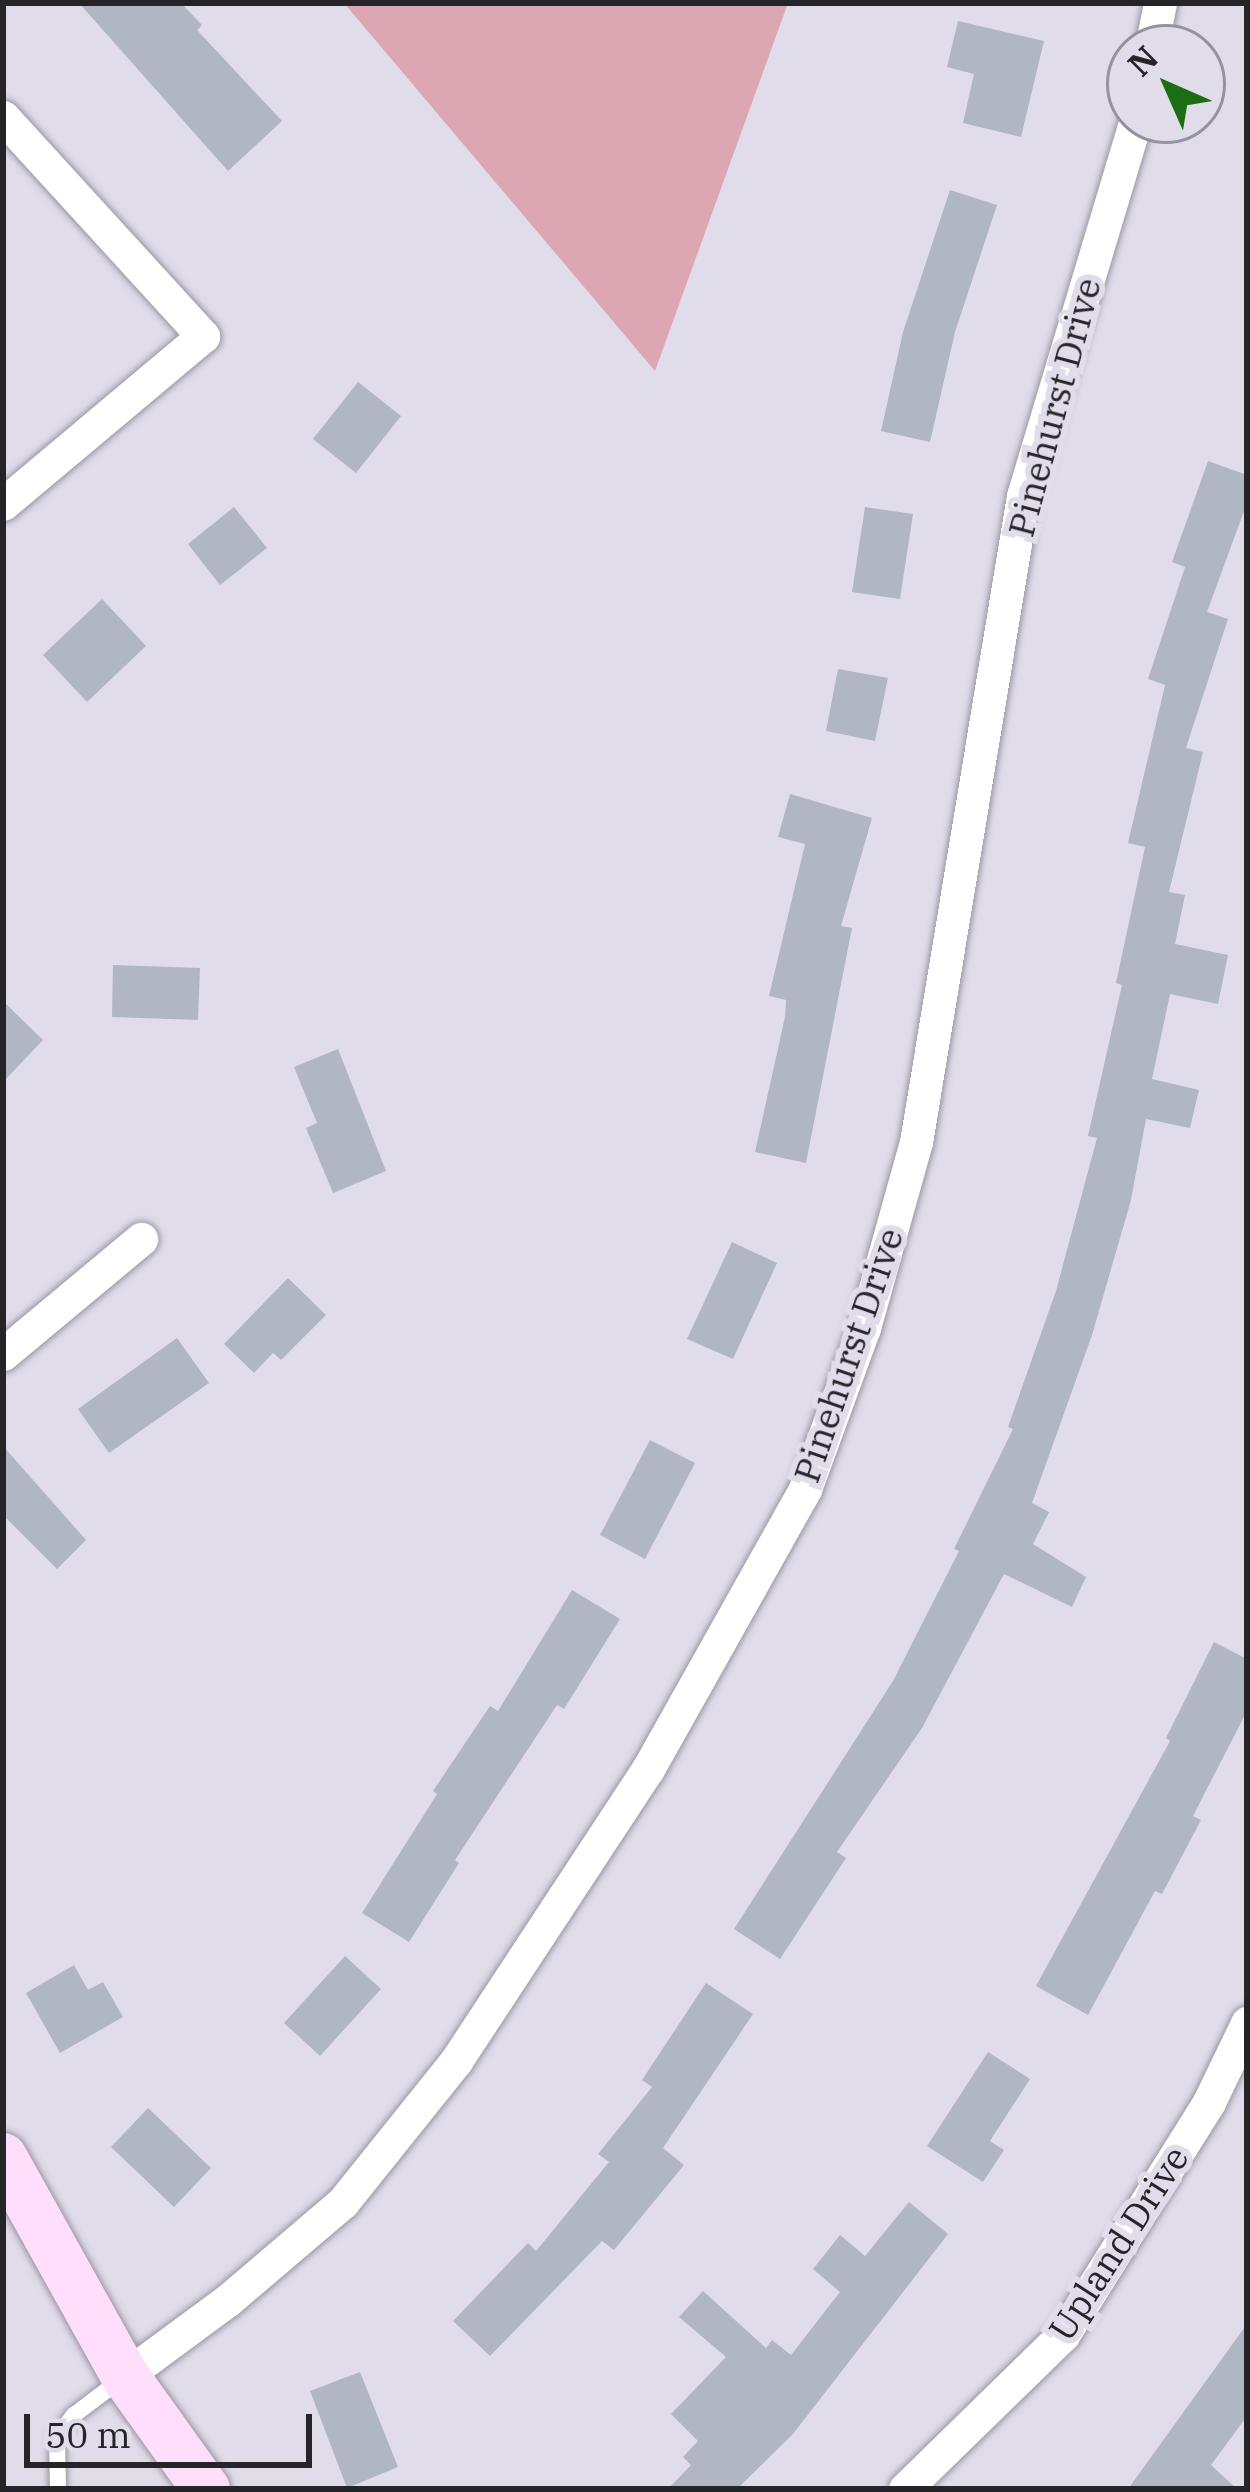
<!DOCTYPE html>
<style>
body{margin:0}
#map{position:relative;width:1250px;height:2492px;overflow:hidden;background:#e1dcea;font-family:"IBM Plex Serif",serif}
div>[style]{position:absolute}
.green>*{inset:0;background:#dca7b3}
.building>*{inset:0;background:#b1b6c3}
.roads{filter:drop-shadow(0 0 3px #9b97a4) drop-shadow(0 0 3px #9b97a4)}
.lane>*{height:16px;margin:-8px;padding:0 8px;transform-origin:8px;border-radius:8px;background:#fff}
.street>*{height:33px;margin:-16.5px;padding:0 16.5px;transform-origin:16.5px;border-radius:16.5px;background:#fff}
.secondary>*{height:48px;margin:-24px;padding:0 24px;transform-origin:24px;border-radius:24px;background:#fedefa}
span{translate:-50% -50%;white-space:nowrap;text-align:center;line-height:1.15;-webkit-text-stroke:12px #e1dcea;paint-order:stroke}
.street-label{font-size:36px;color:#252429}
.frame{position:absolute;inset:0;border:6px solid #252429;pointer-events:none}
.north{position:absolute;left:1106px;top:24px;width:120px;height:120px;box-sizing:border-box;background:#e1dcea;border:3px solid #96929d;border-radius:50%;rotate:315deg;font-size:33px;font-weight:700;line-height:48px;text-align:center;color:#252429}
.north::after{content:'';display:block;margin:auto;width:42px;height:54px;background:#1c6d13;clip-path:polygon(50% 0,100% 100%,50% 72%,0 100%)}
.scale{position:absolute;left:24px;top:2414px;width:288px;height:54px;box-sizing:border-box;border:6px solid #252429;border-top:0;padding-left:15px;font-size:36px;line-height:42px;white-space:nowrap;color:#252429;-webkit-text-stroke:9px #e1dcea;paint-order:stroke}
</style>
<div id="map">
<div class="green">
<i style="clip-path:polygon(344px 3px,788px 3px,655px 371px)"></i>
</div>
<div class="building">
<i style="clip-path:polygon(79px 3px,181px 3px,202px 25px,197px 30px,282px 121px,228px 171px)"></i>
<i style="clip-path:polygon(958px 21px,1044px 41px,1021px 137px,963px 123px,974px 74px,947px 67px)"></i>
<i style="clip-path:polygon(950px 190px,997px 205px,955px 332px,930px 442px,881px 431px,903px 332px)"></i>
<i style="clip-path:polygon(358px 382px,401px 416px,356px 473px,313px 439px)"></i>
<i style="clip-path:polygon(1208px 461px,1247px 475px,1247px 503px,1207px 612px,1228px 619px,1186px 748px,1203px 752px,1169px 892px,1185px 895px,1175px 944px,1228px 955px,1218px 1004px,1170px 994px,1152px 1079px,1199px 1090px,1190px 1128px,1146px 1119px,1131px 1200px,1092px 1335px,1032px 1503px,1049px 1512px,1033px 1544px,1086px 1577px,1072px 1607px,1004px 1574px,922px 1728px,837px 1852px,846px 1858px,780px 1959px,734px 1929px,893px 1681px,959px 1551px,954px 1549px,1013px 1429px,1008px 1427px,1056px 1291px,1097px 1138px,1088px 1136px,1122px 985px,1116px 983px,1145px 847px,1128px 843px,1165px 685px,1148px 679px,1185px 567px,1172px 562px)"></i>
<i style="clip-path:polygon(234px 507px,267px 548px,220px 585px,188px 544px)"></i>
<i style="clip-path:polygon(865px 507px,913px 514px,900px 599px,852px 592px)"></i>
<i style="clip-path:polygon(102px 599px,146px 646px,87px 702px,43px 655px)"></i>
<i style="clip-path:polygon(838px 669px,888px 678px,875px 741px,826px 731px)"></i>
<i style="clip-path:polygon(790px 794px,872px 818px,841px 926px,852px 928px,806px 1163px,755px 1152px,785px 1017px,786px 1000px,769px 996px,805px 844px,778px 837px)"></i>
<i style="clip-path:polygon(113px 965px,200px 968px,198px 1020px,112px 1017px)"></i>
<i style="clip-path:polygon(3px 1001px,43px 1040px,3px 1082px)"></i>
<i style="clip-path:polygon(338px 1049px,386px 1171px,333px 1193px,306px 1128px,317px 1123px,294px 1067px)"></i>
<i style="clip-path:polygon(732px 1242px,777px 1263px,733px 1359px,687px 1339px)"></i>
<i style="clip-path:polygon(288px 1278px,326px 1315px,281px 1360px,273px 1353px,254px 1373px,224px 1344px)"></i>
<i style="clip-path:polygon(177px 1338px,209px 1383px,109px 1453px,78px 1409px)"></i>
<i style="clip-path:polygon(650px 1440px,695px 1463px,645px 1559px,600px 1535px)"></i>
<i style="clip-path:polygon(3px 1446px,86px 1540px,57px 1569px,3px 1515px)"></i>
<i style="clip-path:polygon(572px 1590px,620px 1619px,564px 1709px,557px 1705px,455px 1860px,459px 1863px,409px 1942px,362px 1913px,437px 1794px,433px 1791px,490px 1706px,498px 1711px)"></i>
<i style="clip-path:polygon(1214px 1642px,1247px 1659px,1247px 1711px,1193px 1816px,1201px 1820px,1162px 1894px,1155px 1891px,1088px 2015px,1036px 1986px,1170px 1741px,1166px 1738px)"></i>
<i style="clip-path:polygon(345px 1956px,381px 1989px,320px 2056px,284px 2023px)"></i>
<i style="clip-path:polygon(74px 1965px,88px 1990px,103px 1982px,123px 2017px,60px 2053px,26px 1993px)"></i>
<i style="clip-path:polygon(706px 1983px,753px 2014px,663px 2148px,684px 2165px,614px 2250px,602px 2241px,490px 2356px,453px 2321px,528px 2243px,536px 2251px,609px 2162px,598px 2154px,652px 2087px,642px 2080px)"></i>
<i style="clip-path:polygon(988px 2052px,1030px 2079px,990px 2141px,1004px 2150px,983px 2182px,927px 2146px)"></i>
<i style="clip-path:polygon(148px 2108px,211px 2168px,174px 2207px,111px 2147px)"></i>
<i style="clip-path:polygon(909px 2202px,948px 2234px,793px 2434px,737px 2489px,668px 2489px,691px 2465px,683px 2457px,698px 2441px,671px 2414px,726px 2357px,679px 2317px,703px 2291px,766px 2348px,772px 2340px,791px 2355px,840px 2292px,813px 2269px,840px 2235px,865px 2256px)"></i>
<i style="clip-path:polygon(1247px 2324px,1247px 2416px,1211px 2465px,1237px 2489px,1128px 2489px)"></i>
<i style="clip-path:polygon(360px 2372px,398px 2467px,347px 2488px,310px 2391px)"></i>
</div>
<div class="roads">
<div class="lane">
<i style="left:58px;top:2489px;width:51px;rotate:-91.1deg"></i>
<i style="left:57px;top:2438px;width:29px;rotate:-54deg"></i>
<i style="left:74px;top:2415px;width:63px;rotate:-37.2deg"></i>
</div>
<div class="street">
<i style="left:1151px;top:48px;width:46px;rotate:-78.7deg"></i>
<i style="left:3px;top:117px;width:297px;rotate:47.6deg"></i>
<i style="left:203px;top:336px;width:261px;rotate:140deg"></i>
<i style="left:3px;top:1354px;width:180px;rotate:-39.8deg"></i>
<i style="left:125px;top:2376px;width:128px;rotate:-36.4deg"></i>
<i style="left:228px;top:2300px;width:151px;rotate:-40.4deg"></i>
<i style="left:343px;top:2202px;width:181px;rotate:-51.3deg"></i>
<i style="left:456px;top:2061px;width:349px;rotate:-56.7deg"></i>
<i style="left:648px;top:1769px;width:321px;rotate:-60.7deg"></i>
<i style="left:805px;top:1489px;width:171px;rotate:-69.9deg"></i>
<i style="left:864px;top:1328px;width:193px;rotate:-74.4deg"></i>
<i style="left:916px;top:1142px;width:655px;rotate:-80.6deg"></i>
<i style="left:1023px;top:496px;width:393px;rotate:-73.3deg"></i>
<i style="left:905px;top:2489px;width:221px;rotate:-44.3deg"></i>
<i style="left:1063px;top:2335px;width:275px;rotate:-57.9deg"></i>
<i style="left:1209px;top:2102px;width:88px;rotate:-64.3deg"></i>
</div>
<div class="secondary">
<i style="left:3px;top:2157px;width:251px;rotate:60.9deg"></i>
<i style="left:125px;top:2376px;width:139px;rotate:54.4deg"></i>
</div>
</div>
<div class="street-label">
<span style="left:1054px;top:407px;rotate:-75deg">Pinehurst Drive</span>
<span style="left:848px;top:1355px;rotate:-71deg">Pinehurst Drive</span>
<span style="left:1118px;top:2243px;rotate:-57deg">Upland Drive</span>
</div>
<div class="frame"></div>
<div class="north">N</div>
<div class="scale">50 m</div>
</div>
